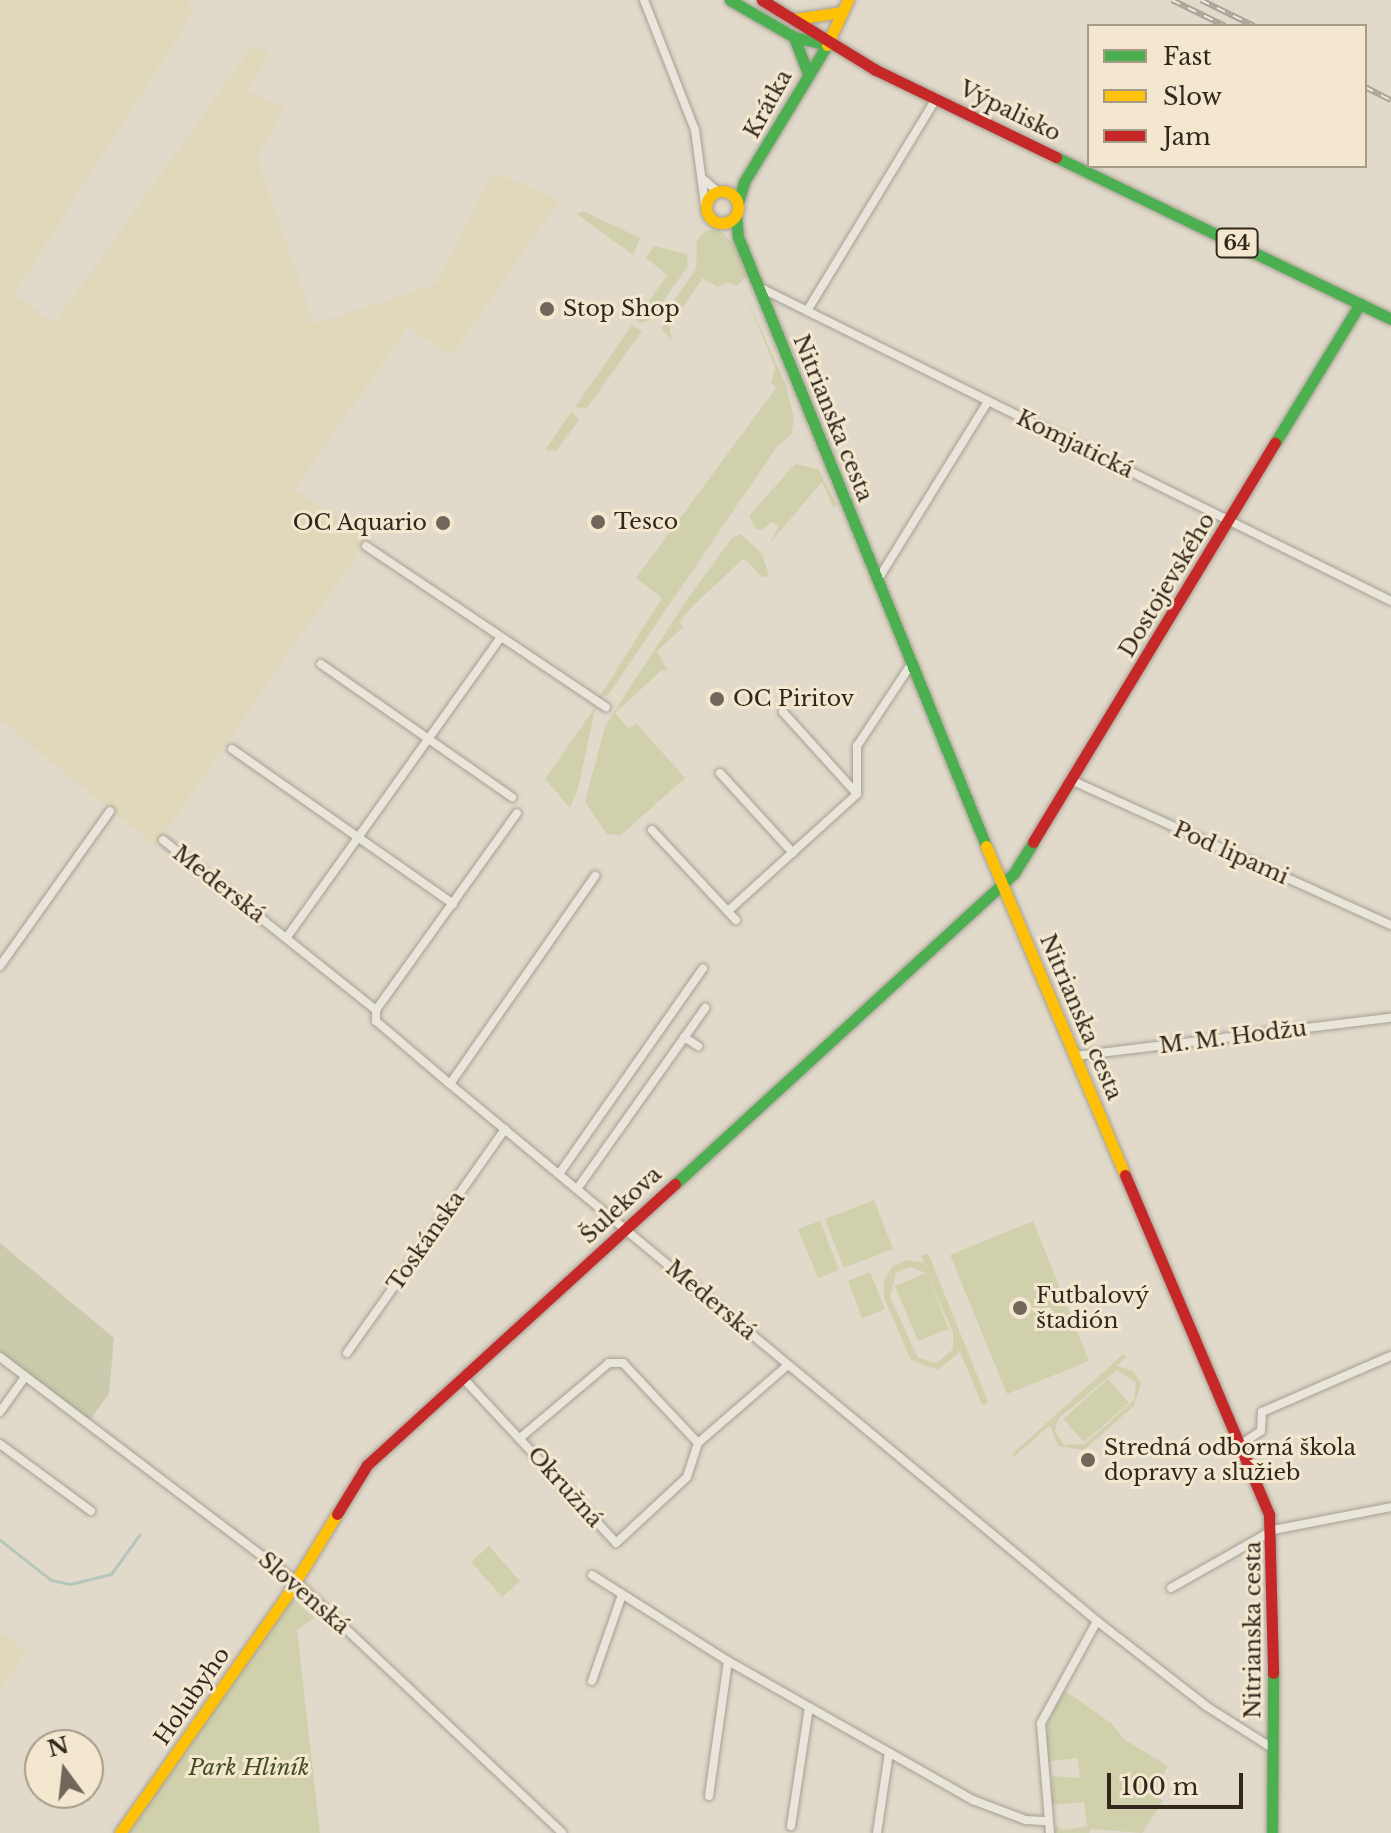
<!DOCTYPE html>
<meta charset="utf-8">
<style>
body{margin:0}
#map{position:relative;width:1391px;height:1833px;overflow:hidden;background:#e1daca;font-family:"Libre Baskerville",serif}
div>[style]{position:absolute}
.farmland>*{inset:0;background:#e0d8bb}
.green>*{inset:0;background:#d0d0ad}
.cemetery>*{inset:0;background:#cbcaac}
.stream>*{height:3px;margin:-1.5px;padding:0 1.5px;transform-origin:1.5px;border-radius:1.5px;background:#b6c6bb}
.roads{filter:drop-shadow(0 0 2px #a69f94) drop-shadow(0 0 2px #a69f94)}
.street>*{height:8px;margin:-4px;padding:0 4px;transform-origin:4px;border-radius:4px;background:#eae5db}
.fast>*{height:11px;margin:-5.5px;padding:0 5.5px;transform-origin:5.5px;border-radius:5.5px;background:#4caf50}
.slow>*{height:11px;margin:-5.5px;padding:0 5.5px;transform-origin:5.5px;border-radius:5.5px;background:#ffc107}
.slow>.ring{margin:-5.5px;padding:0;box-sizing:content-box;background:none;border:11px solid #ffc107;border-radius:50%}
.jam>*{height:11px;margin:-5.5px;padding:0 5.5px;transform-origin:5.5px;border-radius:5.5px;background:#c62828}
.rail>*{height:6px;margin-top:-3px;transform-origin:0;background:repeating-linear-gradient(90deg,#f3e8cf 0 9px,#a8a49c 0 18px);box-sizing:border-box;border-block:2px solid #a8a49c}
.dots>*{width:22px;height:22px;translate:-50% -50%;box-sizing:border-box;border:4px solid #f3e8cf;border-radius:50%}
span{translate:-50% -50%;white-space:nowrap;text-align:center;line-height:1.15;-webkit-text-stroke:6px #f3e8cf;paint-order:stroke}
.shield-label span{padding:2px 6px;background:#f3e8cf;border:2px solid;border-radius:6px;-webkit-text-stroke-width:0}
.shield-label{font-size:20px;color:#33271d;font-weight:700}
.street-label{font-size:22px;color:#33271d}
.poi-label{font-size:22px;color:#33271d}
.left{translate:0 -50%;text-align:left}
.right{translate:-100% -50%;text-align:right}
.park-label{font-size:22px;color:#454e25;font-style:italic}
.legend{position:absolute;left:1087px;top:24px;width:280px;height:144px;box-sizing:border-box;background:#f3e8cf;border:2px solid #a69b88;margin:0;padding:10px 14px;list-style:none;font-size:24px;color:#33271d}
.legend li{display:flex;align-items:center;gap:16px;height:40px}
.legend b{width:40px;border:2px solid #a69b88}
.north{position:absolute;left:24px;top:1729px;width:80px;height:80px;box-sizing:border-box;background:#f3e8cf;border:2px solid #a69b88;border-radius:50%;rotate:345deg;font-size:22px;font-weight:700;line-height:32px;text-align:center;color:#33271d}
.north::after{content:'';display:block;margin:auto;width:28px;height:36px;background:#70665a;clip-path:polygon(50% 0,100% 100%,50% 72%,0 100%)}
.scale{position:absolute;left:1107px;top:1773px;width:136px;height:36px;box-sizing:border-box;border:4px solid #33271d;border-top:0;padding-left:10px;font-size:24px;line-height:28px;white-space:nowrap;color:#33271d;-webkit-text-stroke:6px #f3e8cf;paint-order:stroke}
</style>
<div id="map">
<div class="farmland">
<i style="clip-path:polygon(0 0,188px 0,192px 15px,14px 294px,55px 323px,253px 45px,269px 53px,249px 91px,284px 107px,257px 157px,314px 324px,436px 284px,493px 172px,560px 200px,451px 356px,408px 327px,295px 489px,367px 540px,155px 846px,0 720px)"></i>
<i style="clip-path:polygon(0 1631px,26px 1651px,0 1691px)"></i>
</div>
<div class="green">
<i style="clip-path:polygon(583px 211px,640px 238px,633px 255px,577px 214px)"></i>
<i style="clip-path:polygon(719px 229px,737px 248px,749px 275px,736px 286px,727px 282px,717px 287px,703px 278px,678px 314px,675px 307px,668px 316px,672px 341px,662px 330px,664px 315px,696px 269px,697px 240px,705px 231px)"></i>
<i style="clip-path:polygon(654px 246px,687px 254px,688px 266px,649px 321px,640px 323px,636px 320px,667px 275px,646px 258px)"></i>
<i style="clip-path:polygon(742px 287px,786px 385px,794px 419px,791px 435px,778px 445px,608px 695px,600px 696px,662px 598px,636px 578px,776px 388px,771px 383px,775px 367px)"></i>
<i style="clip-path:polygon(632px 325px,642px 331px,587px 408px,575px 407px)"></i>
<i style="clip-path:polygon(572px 411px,579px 420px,556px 451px,545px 450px)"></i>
<i style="clip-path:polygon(795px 464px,818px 469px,837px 505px,833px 507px,822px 482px,770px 543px,779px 526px,772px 522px,762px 530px,756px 529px,749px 516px)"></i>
<i style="clip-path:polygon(741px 534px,762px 554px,769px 576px,762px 577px,744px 558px,694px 605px,679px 622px,683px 627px,657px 651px,668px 671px,661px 671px,615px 713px,629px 729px,636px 723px,685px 778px,621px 835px,607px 834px,585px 802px,605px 726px,688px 598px,732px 538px)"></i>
<i style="clip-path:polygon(596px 706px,578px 788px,570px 808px,545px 779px)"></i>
<i style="clip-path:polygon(874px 1200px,893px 1249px,844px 1268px,825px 1219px)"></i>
<i style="clip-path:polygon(820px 1221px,839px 1270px,818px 1278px,798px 1229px)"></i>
<i style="clip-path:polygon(1033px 1221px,1089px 1361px,1007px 1394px,950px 1255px)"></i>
<i style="clip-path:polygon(evenodd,928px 1253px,988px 1402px,982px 1405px,960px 1352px,938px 1370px,911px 1360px,884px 1298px,884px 1280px,892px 1267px,906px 1260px,924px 1263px,921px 1256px,928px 1253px,911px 1267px,926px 1273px,895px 1286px,918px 1341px,949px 1329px,928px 1276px,953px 1332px,953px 1349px,937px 1363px,918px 1358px,890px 1297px,896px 1273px,911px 1267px)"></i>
<i style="clip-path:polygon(870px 1272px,885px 1309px,862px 1318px,848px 1281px)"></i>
<i style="clip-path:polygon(evenodd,1123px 1354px,1126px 1357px,1117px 1366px,1133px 1371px,1141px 1383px,1134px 1406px,1084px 1450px,1058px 1446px,1050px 1425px,1014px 1457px,1012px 1454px,1123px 1354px,1117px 1370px,1136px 1382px,1134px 1400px,1085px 1444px,1064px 1445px,1055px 1431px,1058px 1419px,1117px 1370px)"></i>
<i style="clip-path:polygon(1108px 1379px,1129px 1403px,1084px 1442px,1063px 1419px)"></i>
<i style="clip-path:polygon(489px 1546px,520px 1581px,502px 1597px,471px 1562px)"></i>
<i style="clip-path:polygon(295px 1600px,314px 1618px,297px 1630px,320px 1833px,124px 1833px,285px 1605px)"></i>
<i style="clip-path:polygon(1064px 1690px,1111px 1723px,1125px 1740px,1168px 1766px,1153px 1793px,1163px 1801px,1142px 1833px,1091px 1829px,1089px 1833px,1054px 1833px,1056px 1826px,1063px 1830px,1087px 1826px,1084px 1802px,1052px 1805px,1052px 1776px,1080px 1778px,1077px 1758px,1047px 1762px,1047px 1723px)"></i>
</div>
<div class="cemetery">
<i style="clip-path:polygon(0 1243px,114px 1338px,109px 1394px,89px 1421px,0 1352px)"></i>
</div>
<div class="stream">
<i style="left:0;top:1540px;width:65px;rotate:38.1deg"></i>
<i style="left:51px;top:1580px;width:19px;rotate:12deg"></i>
<i style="left:70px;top:1584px;width:42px;rotate:-13.7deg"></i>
<i style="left:111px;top:1574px;width:49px;rotate:-54.1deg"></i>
</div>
<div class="roads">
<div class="street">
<i style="left:644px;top:0;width:140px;rotate:68.6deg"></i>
<i style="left:695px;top:130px;width:76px;rotate:82.4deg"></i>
<i style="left:703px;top:179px;width:18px;rotate:41deg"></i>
<i style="left:759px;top:287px;width:706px;rotate:26.42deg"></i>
<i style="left:807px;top:311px;width:248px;rotate:-58.7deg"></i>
<i style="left:366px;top:546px;width:289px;rotate:33.9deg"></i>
<i style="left:877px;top:581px;width:211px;rotate:-58.3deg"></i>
<i style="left:321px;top:664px;width:233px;rotate:34.9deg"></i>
<i style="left:783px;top:712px;width:110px;rotate:47.9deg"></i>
<i style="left:232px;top:749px;width:270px;rotate:35deg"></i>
<i style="left:720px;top:773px;width:108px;rotate:47.6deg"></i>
<i style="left:1071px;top:780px;width:351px;rotate:24.4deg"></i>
<i style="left:652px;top:830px;width:123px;rotate:47deg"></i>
<i style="left:163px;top:840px;width:273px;rotate:38.6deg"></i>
<i style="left:376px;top:1010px;width:11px;rotate:90deg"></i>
<i style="left:376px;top:1021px;width:97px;rotate:40.4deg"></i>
<i style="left:450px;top:1084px;width:841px;rotate:39.69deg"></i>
<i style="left:1097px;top:1621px;width:138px;rotate:37.9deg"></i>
<i style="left:1206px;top:1706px;width:78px;rotate:32.5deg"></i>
<i style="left:728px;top:911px;width:174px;rotate:-42.2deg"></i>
<i style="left:857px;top:794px;width:48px;rotate:-90deg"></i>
<i style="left:857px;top:746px;width:96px;rotate:-56.5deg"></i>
<i style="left:287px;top:937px;width:367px;rotate:-54.5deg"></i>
<i style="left:0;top:966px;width:190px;rotate:-54.6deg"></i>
<i style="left:376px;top:1010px;width:242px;rotate:-54.4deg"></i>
<i style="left:684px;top:1037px;width:17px;rotate:33deg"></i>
<i style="left:1075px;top:1056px;width:318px;rotate:-6.9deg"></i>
<i style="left:450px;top:1084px;width:254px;rotate:-55.1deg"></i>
<i style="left:559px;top:1174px;width:251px;rotate:-55deg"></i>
<i style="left:577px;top:1189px;width:222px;rotate:-54.7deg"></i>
<i style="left:347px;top:1353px;width:274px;rotate:-54.8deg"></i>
<i style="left:0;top:1357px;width:370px;rotate:37.2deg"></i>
<i style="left:295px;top:1581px;width:367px;rotate:43.3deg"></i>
<i style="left:462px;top:1377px;width:226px;rotate:47.1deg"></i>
<i style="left:616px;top:1543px;width:97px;rotate:-42.9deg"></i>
<i style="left:687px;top:1477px;width:36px;rotate:-72deg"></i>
<i style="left:698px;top:1443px;width:119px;rotate:-40.9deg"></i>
<i style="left:0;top:1412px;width:43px;rotate:-54.5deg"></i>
<i style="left:520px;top:1438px;width:116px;rotate:-40.1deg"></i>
<i style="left:609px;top:1363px;width:14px"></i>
<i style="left:623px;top:1363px;width:110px;rotate:46.8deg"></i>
<i style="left:0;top:1444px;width:113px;rotate:36.4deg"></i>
<i style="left:1240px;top:1445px;width:25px;rotate:-34deg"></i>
<i style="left:1261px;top:1431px;width:19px;rotate:-87deg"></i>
<i style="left:1262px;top:1412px;width:141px;rotate:-23.5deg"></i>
<i style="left:592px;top:1575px;width:161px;rotate:32.3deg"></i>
<i style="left:728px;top:1661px;width:282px;rotate:29.6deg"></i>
<i style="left:973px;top:1800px;width:57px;rotate:20.7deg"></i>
<i style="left:1026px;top:1820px;width:22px;rotate:3deg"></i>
<i style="left:1171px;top:1588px;width:117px;rotate:-29.6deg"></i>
<i style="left:1273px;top:1530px;width:120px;rotate:-11deg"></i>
<i style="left:592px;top:1681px;width:91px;rotate:-70.8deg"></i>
<i style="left:709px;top:1796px;width:136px;rotate:-82deg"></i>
<i style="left:791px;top:1826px;width:120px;rotate:-81.4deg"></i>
<i style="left:877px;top:1833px;width:81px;rotate:-81.5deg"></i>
<i style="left:1050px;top:1833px;width:110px;rotate:-94.7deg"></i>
<i style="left:1041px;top:1723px;width:116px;rotate:-61.2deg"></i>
</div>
<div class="fast">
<i style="left:730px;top:0;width:74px;rotate:30deg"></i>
<i style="left:794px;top:37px;width:31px;rotate:13deg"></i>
<i style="left:794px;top:37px;width:39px;rotate:69deg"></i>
<i style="left:1056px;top:157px;width:372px;rotate:25.8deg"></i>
<i style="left:738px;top:203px;width:22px;rotate:-74deg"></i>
<i style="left:744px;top:182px;width:160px;rotate:-58.8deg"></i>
<i style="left:736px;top:215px;width:22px;rotate:85deg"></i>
<i style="left:738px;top:237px;width:658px;rotate:67.84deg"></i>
<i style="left:1275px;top:443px;width:163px;rotate:-58.6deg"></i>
<i style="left:675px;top:1184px;width:460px;rotate:-42.5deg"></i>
<i style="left:1014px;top:873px;width:36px;rotate:-58deg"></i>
<i style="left:1272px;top:1833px;width:160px;rotate:-89.6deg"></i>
</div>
<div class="slow">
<i style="left:795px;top:19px;width:48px;rotate:-8.5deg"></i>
<i style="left:827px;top:45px;width:50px;rotate:-65deg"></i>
<i class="ring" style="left:706px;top:191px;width:21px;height:21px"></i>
<i style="left:986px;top:846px;width:357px;rotate:67.1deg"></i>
<i style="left:120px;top:1833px;width:291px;rotate:-54.9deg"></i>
<i style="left:287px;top:1595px;width:95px;rotate:-58.3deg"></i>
</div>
<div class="jam">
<i style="left:762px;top:0;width:134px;rotate:31.6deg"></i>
<i style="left:876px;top:70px;width:200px;rotate:25.8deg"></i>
<i style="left:1033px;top:842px;width:467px;rotate:-58.8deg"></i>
<i style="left:1125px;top:1175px;width:369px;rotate:67deg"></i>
<i style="left:1269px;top:1515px;width:158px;rotate:88.5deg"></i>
<i style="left:337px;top:1514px;width:57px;rotate:-58.5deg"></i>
<i style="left:367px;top:1465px;width:417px;rotate:-42.4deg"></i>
</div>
</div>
<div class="rail">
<i style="left:1172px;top:0;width:59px;rotate:26.1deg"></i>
<i style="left:1201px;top:0;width:59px;rotate:26.1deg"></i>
<i style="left:1365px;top:87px;width:29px;rotate:27deg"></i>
</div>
<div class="dots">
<i style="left:547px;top:309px;background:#70665a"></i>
<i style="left:598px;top:522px;background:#70665a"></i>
<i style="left:443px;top:523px;background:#70665a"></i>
<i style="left:717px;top:699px;background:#70665a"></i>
<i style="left:1020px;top:1308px;background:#70665a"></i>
<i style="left:1088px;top:1460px;background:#70665a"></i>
</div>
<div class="shield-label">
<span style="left:1237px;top:243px">64</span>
</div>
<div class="street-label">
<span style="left:768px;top:104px;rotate:-61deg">Krátka</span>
<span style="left:1010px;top:111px;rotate:26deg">Výpalisko</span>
<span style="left:833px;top:418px;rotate:68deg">Nitrianska cesta</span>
<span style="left:1075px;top:444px;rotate:26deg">Komjatická</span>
<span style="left:1167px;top:585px;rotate:-59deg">Dostojevského</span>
<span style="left:1231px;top:853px;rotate:24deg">Pod lipami</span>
<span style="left:219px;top:884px;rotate:38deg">Mederská</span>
<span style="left:1081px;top:1017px;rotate:67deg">Nitrianska cesta</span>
<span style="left:1233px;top:1037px;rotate:-7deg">M. M. Hodžu</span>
<span style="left:621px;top:1205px;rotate:-43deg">Šulekova</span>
<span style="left:426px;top:1241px;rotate:-55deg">Toskánska</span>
<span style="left:711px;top:1300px;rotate:40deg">Mederská</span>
<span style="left:565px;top:1487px;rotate:48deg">Okružná</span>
<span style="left:304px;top:1593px;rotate:41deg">Slovenská</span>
<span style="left:1253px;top:1630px;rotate:-90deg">Nitrianska cesta</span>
<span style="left:192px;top:1696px;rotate:-55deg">Holubyho</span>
</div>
<div class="poi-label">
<span class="left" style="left:563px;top:309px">Stop Shop</span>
<span class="left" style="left:614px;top:522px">Tesco</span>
<span class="right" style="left:427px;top:523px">OC Aquario</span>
<span class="left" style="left:733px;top:699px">OC Piritov</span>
<span class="left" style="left:1036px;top:1308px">Futbalový<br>štadión</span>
<span class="left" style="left:1104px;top:1460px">Stredná odborná škola<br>dopravy a služieb</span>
</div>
<div class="park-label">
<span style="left:249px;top:1768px">Park Hliník</span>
</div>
<ul class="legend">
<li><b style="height:10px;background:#4caf50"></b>Fast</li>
<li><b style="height:10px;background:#ffc107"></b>Slow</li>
<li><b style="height:10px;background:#c62828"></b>Jam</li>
</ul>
<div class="north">N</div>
<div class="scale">100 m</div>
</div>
